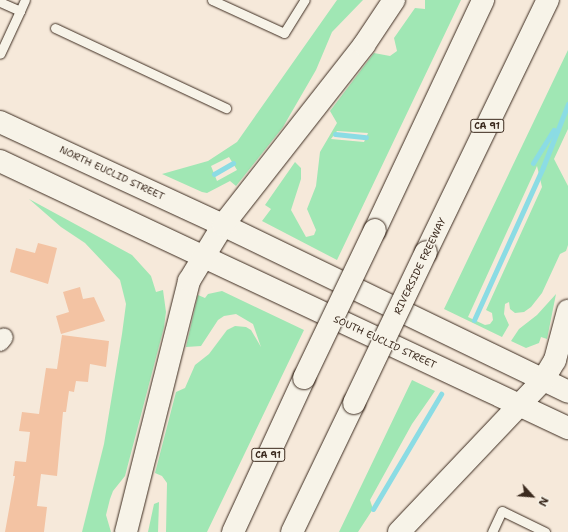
<!DOCTYPE html>
<style>
body{margin:0}
#map{position:relative;width:568px;height:532px;overflow:hidden;background:#f6e9da;font-family:"Shantell Sans",sans-serif}
div>[style]{position:absolute}
.green>*{inset:0;background:#a0e7b4}
.stream>*{height:5px;margin:-2.5px;padding:0 2.5px;transform-origin:2.5px;border-radius:2.5px;background:#8bdce4}
.building>*{inset:0;background:#f3c3a3}
.roads{filter:drop-shadow(0 0 1px #3b2a1e) drop-shadow(0 0 1px #3b2a1e)}
.lane>*{height:9px;margin:-4.5px;padding:0 4.5px;transform-origin:4.5px;border-radius:4.5px;background:#f7f3e8}
.street>*{height:18px;margin:-9px;padding:0 9px;transform-origin:9px;border-radius:9px;background:#f7f3e8}
.primary>*{height:22px;margin:-11px;padding:0 11px;transform-origin:11px;border-radius:11px;background:#f7f3e8}
.highway>*{height:22px;margin:-11px;padding:0 11px;transform-origin:11px;border-radius:11px;background:#f7f3e8}
.bridges{filter:drop-shadow(0 0 1px #3b2a1e) drop-shadow(0 0 1px #3b2a1e)}
.highway-bridge>*{height:22px;margin:-11px;padding:0 11px;transform-origin:11px;border-radius:11px;background:#f7f3e8}
span{translate:-50% -50%;white-space:nowrap;text-align:center;line-height:1.15;-webkit-text-stroke:3px #f7f3e8;paint-order:stroke}
.shield-label span{padding:1px 3px;background:#f7f3e8;border:1px solid;border-radius:3px;-webkit-text-stroke-width:0}
.shield-label{font-size:9px;color:#3b2a1e;font-weight:700}
.street-label{font-size:10px;color:#3b2a1e}
.north{position:absolute;left:512px;top:476px;width:40px;height:40px;-webkit-text-stroke:3px #f7f3e8;paint-order:stroke;rotate:116deg;font-size:11px;font-weight:700;line-height:16px;text-align:center;color:#3b2a1e}
.north::after{content:'';display:block;margin:auto;width:14px;height:18px;background:#3b2a1e;clip-path:polygon(50% 0,100% 100%,50% 72%,0 100%)}
</style>
<div id="map">
<div class="green">
<i style="clip-path:polygon(evenodd,337px 0,363px 0,332px 32px,316px 70px,283px 127px,236px 186px,230px 181px,207px 193px,202px 192px,162px 174px,208px 161px,237px 142px,337px 0,229px 157px,237px 170px,217px 181px,211px 166px,229px 157px)"></i>
<i style="clip-path:polygon(evenodd,425px 0,461px 0,337px 260px,262px 221px,271px 209px,265px 205px,295px 162px,301px 168px,301px 179px,291px 210px,306px 237px,314px 235px,316px 230px,307px 209px,316px 186px,320px 152px,337px 123px,330px 111px,374px 53px,390px 56px,397px 51px,394px 38px,415px 8px,425px 9px,425px 0,337px 131px,368px 133px,364px 142px,331px 139px,337px 131px)"></i>
<i style="clip-path:polygon(evenodd,568px 50px,568px 129px,554px 159px,568px 186px,568px 245px,566px 251px,560px 254px,542px 293px,531px 307px,524px 312px,515px 313px,510px 309px,509px 302px,505px 304px,504px 314px,509px 325px,502px 337px,444px 309px,568px 50px,537px 166px,542px 187px,486px 310px,492px 313px,493px 320px,490px 324px,485px 325px,468px 317px,537px 166px)"></i>
<i style="clip-path:polygon(29px 199px,132px 255px,151px 276px,156px 292px,163px 290px,166px 312px,164px 327px,125px 476px,113px 491px,110px 499px,106px 515px,111px 532px,82px 532px,104px 444px,122px 334px,126px 304px,120px 280px,85px 243px,61px 227px)"></i>
<i style="clip-path:polygon(222px 291px,304px 330px,207px 532px,166px 532px,167px 483px,162px 476px,155px 473px,176px 392px,185px 388px,195px 365px,209px 354px,227px 330px,235px 326px,246px 327px,251px 330px,261px 347px,253px 324px,236px 314px,224px 316px,218px 320px,201px 346px,186px 347px,198px 295px,205px 298px,208px 294px)"></i>
<i style="clip-path:polygon(556px 294px,547px 339px,541px 337px,539px 343px,526px 348px,511px 341px,519px 329px,537px 315px)"></i>
<i style="clip-path:polygon(412px 380px,435px 391px,412px 424px,370px 500px,373px 509px,358px 532px,339px 532px)"></i>
<i style="clip-path:polygon(159px 502px,158px 532px,148px 532px,154px 504px)"></i>
</div>
<div class="stream">
<i style="left:335px;top:134px;width:31px;rotate:6deg"></i>
<i style="left:533px;top:163px;width:39px;rotate:-58deg"></i>
<i style="left:214px;top:174px;width:22px;rotate:-30deg"></i>
<i style="left:474px;top:320px;width:168px;rotate:-65.7deg"></i>
<i style="left:543px;top:167px;width:68px;rotate:-68.4deg"></i>
<i style="left:373px;top:509px;width:134px;rotate:-59.4deg"></i>
</div>
<div class="building">
<i style="clip-path:polygon(38px 243px,57px 248px,48px 284px,10px 272px,16px 248px,35px 253px)"></i>
<i style="clip-path:polygon(80px 287px,83px 299px,94px 297px,105px 321px,61px 334px,56px 316px,69px 312px,63px 292px)"></i>
<i style="clip-path:polygon(62px 335px,109px 341px,106px 367px,90px 364px,88px 382px,76px 381px,74px 392px,69px 391px,66px 412px,63px 412px,57px 476px,41px 474px,37px 506px,47px 507px,44px 532px,5px 532px,15px 476px,13px 476px,15px 461px,26px 462px,30px 432px,19px 431px,22px 412px,39px 414px,46px 368px,57px 369px)"></i>
</div>
<div class="roads">
<div class="lane">
<i style="left:212px;top:0;width:79px;rotate:24.6deg"></i>
<i style="left:284px;top:33px;width:39px;rotate:-58deg"></i>
<i style="left:0;top:2px;width:22px;rotate:24deg"></i>
<i style="left:20px;top:11px;width:47px;rotate:114.9deg"></i>
<i style="left:20px;top:11px;width:12px;rotate:-66deg"></i>
<i style="left:55px;top:28px;width:189px;rotate:25.1deg"></i>
<i style="left:492px;top:532px;width:23px;rotate:-65deg"></i>
<i style="left:502px;top:511px;width:48px;rotate:26deg"></i>
</div>
<div class="street">
<i style="left:0;top:342px;width:6px;rotate:-51deg"></i>
</div>
<div class="primary">
<i style="left:0;top:122px;width:246px;rotate:24.8deg"></i>
<i style="left:223px;top:225px;width:383px;rotate:25.8deg"></i>
<i style="left:0;top:161px;width:628px;rotate:25.18deg"></i>
</div>
<div class="highway">
<i style="left:375px;top:230px;width:254px;rotate:-64.8deg"></i>
<i style="left:426px;top:252px;width:280px;rotate:-64.2deg"></i>
<i style="left:126px;top:532px;width:259px;rotate:-75.9deg"></i>
<i style="left:189px;top:281px;width:66px;rotate:-58.7deg"></i>
<i style="left:223px;top:225px;width:229px;rotate:-51.9deg"></i>
<i style="left:364px;top:45px;width:54px;rotate:-56.3deg"></i>
<i style="left:233px;top:532px;width:170px;rotate:-65.2deg"></i>
<i style="left:292px;top:532px;width:143px;rotate:-64.3deg"></i>
<i style="left:399px;top:532px;width:209px;rotate:-46.5deg"></i>
<i style="left:543px;top:380px;width:23px;rotate:-59deg"></i>
<i style="left:555px;top:360px;width:51px;rotate:-75.1deg"></i>
</div>
</div>
<div class="bridges">
<div class="highway-bridge">
<i style="left:304px;top:378px;width:164px;rotate:-64.4deg"></i>
<i style="left:354px;top:403px;width:167px;rotate:-64.5deg"></i>
</div>
</div>
<div class="shield-label">
<span style="left:487px;top:126px">CA 91</span>
<span style="left:268px;top:455px">CA 91</span>
</div>
<div class="street-label">
<span style="left:112px;top:173px;rotate:25deg">NORTH EUCLID STREET</span>
<span style="left:420px;top:266px;rotate:-64deg">RIVERSIDE FREEWAY</span>
<span style="left:385px;top:342px;rotate:25deg">SOUTH EUCLID STREET</span>
</div>
<div class="north">N</div>
</div>
